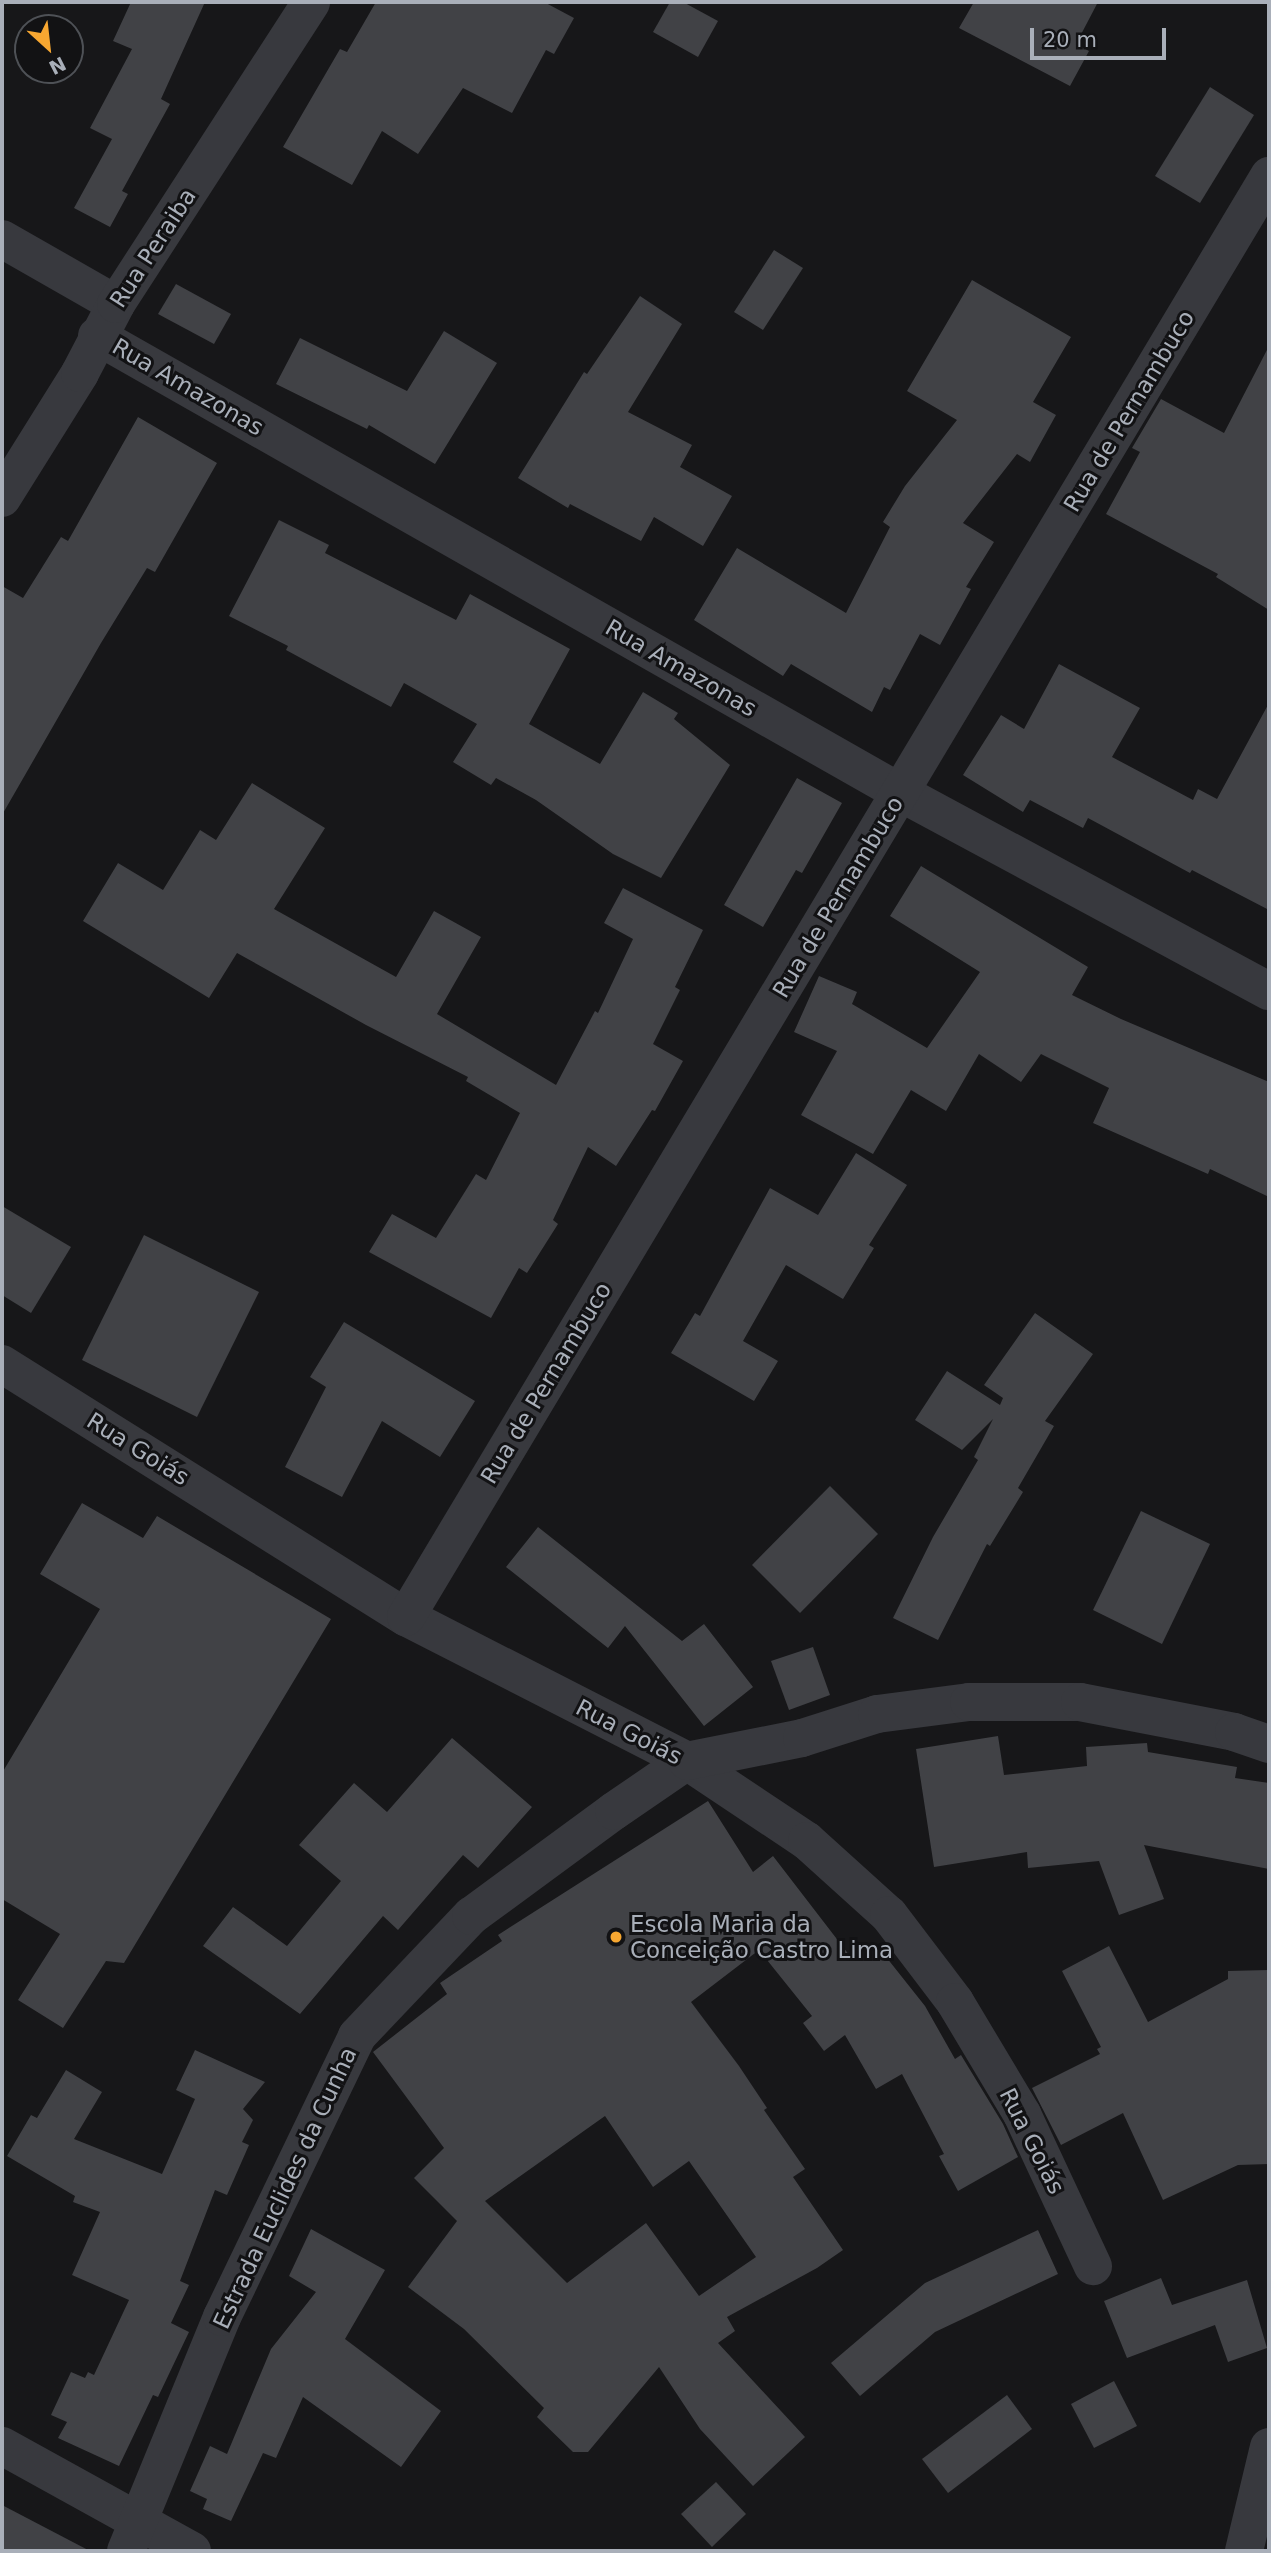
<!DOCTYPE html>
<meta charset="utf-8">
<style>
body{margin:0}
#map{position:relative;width:1271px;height:2553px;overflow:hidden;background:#171719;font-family:"DejaVu Sans",sans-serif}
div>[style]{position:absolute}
.building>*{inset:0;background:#414246}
.minor>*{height:38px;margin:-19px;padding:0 19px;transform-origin:19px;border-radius:19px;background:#38393e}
.dots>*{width:19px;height:19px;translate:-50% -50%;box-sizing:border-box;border:4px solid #121214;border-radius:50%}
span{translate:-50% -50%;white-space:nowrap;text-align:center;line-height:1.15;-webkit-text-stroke:6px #121214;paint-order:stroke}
.street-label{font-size:23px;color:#a9afb9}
.poi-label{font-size:23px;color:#a9afb9}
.left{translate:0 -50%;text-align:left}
.frame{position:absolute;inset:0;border:4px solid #a9afb9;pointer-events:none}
.north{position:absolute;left:14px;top:14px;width:70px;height:70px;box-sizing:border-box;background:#121214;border:2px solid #4e5156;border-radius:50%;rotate:153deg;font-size:19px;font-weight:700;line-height:28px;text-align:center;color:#a9afb9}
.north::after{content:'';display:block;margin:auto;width:24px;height:32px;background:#f7a731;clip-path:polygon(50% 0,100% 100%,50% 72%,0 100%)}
.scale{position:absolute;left:1030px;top:28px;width:136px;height:32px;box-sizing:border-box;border:4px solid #a9afb9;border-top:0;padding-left:9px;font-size:21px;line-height:24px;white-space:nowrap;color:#a9afb9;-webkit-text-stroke:5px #121214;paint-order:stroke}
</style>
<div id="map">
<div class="building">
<i style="clip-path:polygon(131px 2px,205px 2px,161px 99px,170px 104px,122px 191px,128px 194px,110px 227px,74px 208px,112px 139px,90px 128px,132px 49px,113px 41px)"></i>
<i style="clip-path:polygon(376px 2px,544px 2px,574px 18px,554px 54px,546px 50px,512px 113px,463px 88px,418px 154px,382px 131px,352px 185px,283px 147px,340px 49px,347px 52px)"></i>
<i style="clip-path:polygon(670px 2px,683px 2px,718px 21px,698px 57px,653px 32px)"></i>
<i style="clip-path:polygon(974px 2px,1098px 2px,1076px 44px,1089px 51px,1070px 86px,959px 28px)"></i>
<i style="clip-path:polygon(1210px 87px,1254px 115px,1200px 203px,1155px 176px)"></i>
<i style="clip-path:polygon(774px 250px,803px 268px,763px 330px,734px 312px)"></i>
<i style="clip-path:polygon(972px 280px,1071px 337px,1033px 402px,1056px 415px,1030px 462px,1017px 454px,963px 523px,994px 542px,966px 587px,971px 589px,940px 645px,920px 634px,890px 690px,884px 687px,872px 712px,791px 664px,783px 676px,694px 620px,737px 548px,846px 613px,890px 527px,883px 522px,905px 486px,957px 420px,907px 391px)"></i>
<i style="clip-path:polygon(176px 284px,231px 314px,214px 344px,158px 314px)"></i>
<i style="clip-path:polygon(640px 296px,682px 324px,628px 412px,692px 445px,680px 467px,732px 496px,703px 546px,654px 517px,641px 541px,570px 504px,568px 508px,518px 478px,584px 372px,587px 374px)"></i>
<i style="clip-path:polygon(444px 331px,497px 363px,435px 464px,369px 425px,367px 429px,276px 384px,300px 338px,407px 391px)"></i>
<i style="clip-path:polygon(1269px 346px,1269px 610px,1216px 577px,1218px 574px,1106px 514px,1140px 452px,1132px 448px,1161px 399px,1224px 433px)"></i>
<i style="clip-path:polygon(138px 417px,217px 463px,155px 572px,147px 568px,101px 643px,2px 815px,2px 586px,23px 598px,61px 537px,68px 541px)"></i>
<i style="clip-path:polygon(279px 520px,329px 545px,325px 553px,456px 620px,470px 594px,570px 649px,529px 724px,600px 764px,643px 692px,678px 713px,674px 719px,730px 765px,661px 878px,613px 854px,536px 800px,496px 778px,491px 785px,453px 762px,477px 724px,404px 683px,391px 707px,286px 650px,288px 646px,229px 616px)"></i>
<i style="clip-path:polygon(1059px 664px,1140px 708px,1112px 757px,1193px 800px,1198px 789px,1217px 799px,1269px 703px,1269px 910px,1192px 870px,1190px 873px,1088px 818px,1083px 828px,1030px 800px,1023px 812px,963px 775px,1001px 715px,1024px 729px)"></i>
<i style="clip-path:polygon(797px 778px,842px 803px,802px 873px,796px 870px,763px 927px,724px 905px)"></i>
<i style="clip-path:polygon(252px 783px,325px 828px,274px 909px,396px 977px,434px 911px,481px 937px,437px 1014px,556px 1085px,595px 1011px,598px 1013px,633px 939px,604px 923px,623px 888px,703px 930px,675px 987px,680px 990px,653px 1044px,683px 1061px,655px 1111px,652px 1110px,616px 1166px,588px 1147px,553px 1220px,558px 1224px,527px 1273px,519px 1268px,491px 1318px,369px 1252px,392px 1214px,436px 1238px,476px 1174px,486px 1180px,520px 1113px,466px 1081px,468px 1077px,366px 1025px,237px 953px,209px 998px,83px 921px,118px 863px,163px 890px,200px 830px,216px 840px)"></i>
<i style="clip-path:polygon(921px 866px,1088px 967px,1072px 995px,1121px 1019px,1269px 1082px,1269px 1197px,1210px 1169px,1208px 1174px,1093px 1123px,1109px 1088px,1041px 1054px,1021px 1082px,979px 1054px,946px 1111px,911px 1090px,873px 1154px,801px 1115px,837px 1051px,794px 1032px,819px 976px,857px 992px,852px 1004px,927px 1048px,980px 972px,890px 916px)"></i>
<i style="clip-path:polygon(856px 1153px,907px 1185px,869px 1245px,874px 1248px,843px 1299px,786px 1265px,743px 1341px,778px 1361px,754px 1401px,671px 1353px,695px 1313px,700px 1316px,770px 1188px,818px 1215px)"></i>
<i style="clip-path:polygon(2px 1206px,71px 1247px,31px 1313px,2px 1295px)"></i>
<i style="clip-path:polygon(144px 1235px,259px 1292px,197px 1417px,82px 1360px)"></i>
<i style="clip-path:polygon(1035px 1313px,1093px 1354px,1045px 1421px,1054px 1426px,1018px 1488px,1023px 1492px,990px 1546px,987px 1544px,938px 1640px,893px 1618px,933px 1537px,978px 1460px,974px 1457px,993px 1419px,962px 1450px,915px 1420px,947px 1371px,1000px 1405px,1003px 1398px,984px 1385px)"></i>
<i style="clip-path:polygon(344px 1322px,475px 1401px,440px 1457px,382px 1421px,342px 1497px,285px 1467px,326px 1387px,310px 1377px)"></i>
<i style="clip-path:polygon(830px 1486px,878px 1534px,800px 1613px,752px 1565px)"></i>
<i style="clip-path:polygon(82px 1503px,143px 1538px,157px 1516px,331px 1619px,124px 1963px,106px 1961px,63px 2028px,18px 2000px,60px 1934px,2px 1899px,2px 1773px,100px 1609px,40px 1574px)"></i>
<i style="clip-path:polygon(1141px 1511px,1210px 1544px,1162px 1644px,1093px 1610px)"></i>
<i style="clip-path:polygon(538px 1527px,682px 1641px,704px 1624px,753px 1687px,704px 1726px,625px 1626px,608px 1648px,506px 1567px)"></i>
<i style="clip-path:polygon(813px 1647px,830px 1695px,789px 1710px,771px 1661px)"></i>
<i style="clip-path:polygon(998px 1736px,1004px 1775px,1087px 1766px,1086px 1747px,1147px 1743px,1148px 1752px,1237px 1767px,1235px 1778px,1269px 1783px,1269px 1869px,1144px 1845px,1164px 1899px,1119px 1915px,1099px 1861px,1028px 1868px,1027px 1852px,934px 1867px,916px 1749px)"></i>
<i style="clip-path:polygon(452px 1738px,532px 1807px,478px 1868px,463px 1855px,398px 1930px,383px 1916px,300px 2014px,203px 1946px,233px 1907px,287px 1946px,341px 1881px,299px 1845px,354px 1783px,387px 1812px)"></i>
<i style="clip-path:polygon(evenodd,708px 1801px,753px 1872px,773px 1856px,853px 1960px,875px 1943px,925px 2006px,955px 2059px,961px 2055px,1003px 2124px,1018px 2157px,958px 2191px,939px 2156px,944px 2154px,902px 2074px,876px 2089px,845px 2035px,824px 2051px,803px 2023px,812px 2016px,759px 1950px,691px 2002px,739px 2066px,767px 2108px,764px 2110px,805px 2169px,793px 2177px,843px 2250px,817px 2268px,727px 2317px,735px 2331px,718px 2343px,805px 2437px,753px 2486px,700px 2429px,659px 2367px,588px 2452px,573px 2452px,537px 2417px,544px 2408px,464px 2329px,408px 2287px,457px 2221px,414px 2178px,444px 2148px,373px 2052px,447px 1994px,440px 1983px,502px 1941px,498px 1935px,708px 1801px,605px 2116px,653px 2187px,689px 2161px,756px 2257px,699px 2296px,646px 2223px,567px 2283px,485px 2201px,605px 2116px)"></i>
<i style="clip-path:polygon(1109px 1946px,1148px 2022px,1228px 1979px,1228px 1971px,1269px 1970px,1269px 2164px,1238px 2165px,1163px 2200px,1123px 2113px,1061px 2145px,1032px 2088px,1100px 2054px,1097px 2049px,1101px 2047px,1062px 1971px)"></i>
<i style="clip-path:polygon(195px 2050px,265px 2082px,243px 2109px,253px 2120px,242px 2142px,249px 2145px,227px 2195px,215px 2190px,180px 2281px,189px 2285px,171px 2323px,189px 2332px,158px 2397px,153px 2395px,119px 2466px,58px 2438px,67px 2422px,51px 2415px,71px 2372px,85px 2378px,88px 2372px,94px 2375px,129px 2300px,72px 2275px,100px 2212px,73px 2202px,75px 2196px,7px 2156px,31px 2115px,37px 2118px,66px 2070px,102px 2092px,74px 2139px,162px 2174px,195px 2099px,176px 2090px)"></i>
<i style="clip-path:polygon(311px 2229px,385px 2270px,345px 2339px,441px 2411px,401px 2467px,303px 2397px,276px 2458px,263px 2453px,231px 2521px,203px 2509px,207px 2499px,190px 2491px,210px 2446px,227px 2454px,271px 2349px,316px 2292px,289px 2276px)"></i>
<i style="clip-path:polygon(1038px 2230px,1058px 2274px,935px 2332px,860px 2396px,831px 2363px,925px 2283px)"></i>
<i style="clip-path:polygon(1161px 2278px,1172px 2305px,1247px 2280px,1267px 2348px,1228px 2362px,1215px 2325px,1127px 2358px,1104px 2301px)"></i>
<i style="clip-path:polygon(1114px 2381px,1137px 2426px,1094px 2448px,1071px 2404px)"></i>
<i style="clip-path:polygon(1007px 2395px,1032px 2429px,948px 2493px,922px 2459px)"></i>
<i style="clip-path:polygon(716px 2482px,746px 2514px,712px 2547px,681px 2514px)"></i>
<i style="clip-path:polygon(2px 2505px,90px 2551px,2px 2551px)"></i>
</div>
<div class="minor">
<i style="left:2px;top:239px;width:131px;rotate:29.7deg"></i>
<i style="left:97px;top:336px;width:925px;rotate:29.61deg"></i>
<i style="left:901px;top:793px;width:418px;rotate:28.3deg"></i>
<i style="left:2px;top:498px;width:147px;rotate:-58deg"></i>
<i style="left:80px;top:373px;width:78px;rotate:-62.4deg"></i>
<i style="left:116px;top:304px;width:359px;rotate:-57.1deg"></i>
<i style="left:2px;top:1364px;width:477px;rotate:32.1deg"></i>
<i style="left:406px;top:1617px;width:316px;rotate:27.1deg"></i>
<i style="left:687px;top:1761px;width:144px;rotate:33.7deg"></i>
<i style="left:807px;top:1841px;width:110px;rotate:42.1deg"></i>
<i style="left:889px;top:1915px;width:109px;rotate:52.8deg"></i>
<i style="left:955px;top:2002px;width:131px;rotate:59.1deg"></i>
<i style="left:1022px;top:2114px;width:168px;rotate:65deg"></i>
<i style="left:406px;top:1617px;width:1680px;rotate:-59.08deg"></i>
<i style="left:2px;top:2446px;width:217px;rotate:28.9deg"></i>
<i style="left:126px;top:2551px;width:253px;rotate:-67.7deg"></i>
<i style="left:222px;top:2317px;width:312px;rotate:-64.3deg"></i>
<i style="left:357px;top:2036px;width:166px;rotate:-46.5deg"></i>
<i style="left:471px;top:1916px;width:177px;rotate:-36.3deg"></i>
<i style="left:614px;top:1811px;width:88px;rotate:-34.4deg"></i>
<i style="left:687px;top:1761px;width:117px;rotate:-11.3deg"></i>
<i style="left:802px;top:1738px;width:79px;rotate:-17.7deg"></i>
<i style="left:877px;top:1714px;width:93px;rotate:-7.4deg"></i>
<i style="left:969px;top:1702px;width:111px"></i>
<i style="left:1080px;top:1702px;width:157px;rotate:11deg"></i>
<i style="left:1234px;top:1732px;width:37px;rotate:19deg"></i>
<i style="left:1244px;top:2551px;width:107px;rotate:-76.5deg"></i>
</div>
<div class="dots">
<i style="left:616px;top:1937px;background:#f7a731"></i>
</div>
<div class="street-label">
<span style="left:153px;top:248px;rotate:-57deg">Rua Peraiba</span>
<span style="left:188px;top:387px;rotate:30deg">Rua Amazonas</span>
<span style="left:1129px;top:411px;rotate:-59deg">Rua de Pernambuco</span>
<span style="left:681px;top:668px;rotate:30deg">Rua Amazonas</span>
<span style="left:838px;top:897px;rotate:-59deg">Rua de Pernambuco</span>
<span style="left:546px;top:1383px;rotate:-59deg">Rua de Pernambuco</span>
<span style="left:138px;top:1449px;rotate:32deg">Rua Goiás</span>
<span style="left:629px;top:1732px;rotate:27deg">Rua Goiás</span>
<span style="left:1032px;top:2141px;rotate:63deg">Rua Goiás</span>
<span style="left:285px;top:2188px;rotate:-65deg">Estrada Euclides da Cunha</span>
</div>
<div class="poi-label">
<span class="left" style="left:630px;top:1937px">Escola Maria da<br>Conceição Castro Lima</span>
</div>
<div class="frame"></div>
<div class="north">N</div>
<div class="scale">20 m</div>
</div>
